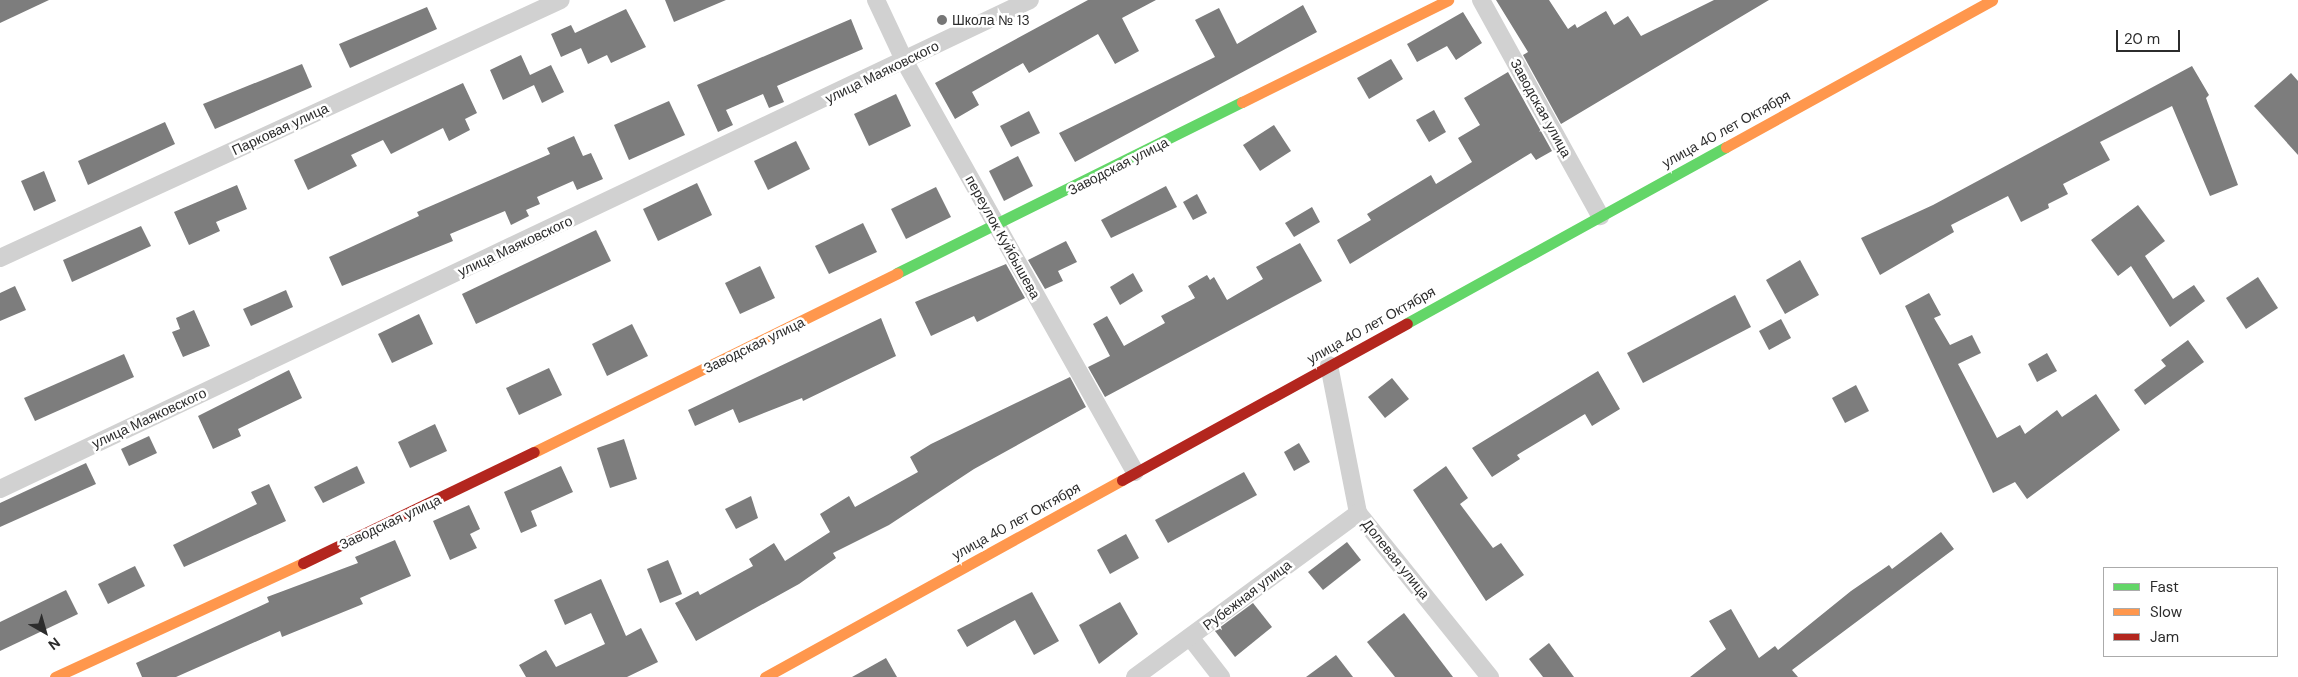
<!DOCTYPE html>
<meta charset="utf-8">
<style>
body{margin:0}
#map{position:relative;width:2298px;height:677px;overflow:hidden;background:#fff;font-family:"DM Sans",sans-serif}
div>[style]{position:absolute}
.building>*{inset:0;background:#7d7d7d}
.street>*{height:18px;margin:-9px;padding:0 9px;transform-origin:9px;border-radius:9px;background:#d1d1d1}
.fast>*{height:11px;margin:-5.5px;padding:0 5.5px;transform-origin:5.5px;border-radius:5.5px;background:#63d668}
.slow>*{height:11px;margin:-5.5px;padding:0 5.5px;transform-origin:5.5px;border-radius:5.5px;background:#ff974d}
.jam>*{height:11px;margin:-5.5px;padding:0 5.5px;transform-origin:5.5px;border-radius:5.5px;background:#b3261e}
.dots>*{width:14px;height:14px;translate:-50% -50%;box-sizing:border-box;border:2px solid #fff;border-radius:50%}
span{translate:-50% -50%;white-space:nowrap;text-align:center;line-height:1.15;-webkit-text-stroke:5px #fff;paint-order:stroke}
.poi-label{font-size:14px;color:#2c2c2c}
.left{translate:0 -50%;text-align:left}
.street-label{font-size:14px;color:#2c2c2c}
.legend{position:absolute;left:2103px;top:567px;width:175px;height:90px;box-sizing:border-box;background:#fff;border:1px solid #ababab;margin:0;padding:6px 9px;list-style:none;font-size:15px;color:#2c2c2c}
.legend li{display:flex;align-items:center;gap:10px;height:25px}
.legend b{width:25px;border:1px solid #ababab}
.north{position:absolute;left:20px;top:607px;width:50px;height:50px;-webkit-text-stroke:4px #fff;paint-order:stroke;rotate:142deg;font-size:14px;font-weight:700;line-height:20px;text-align:center;color:#2c2c2c}
.north::after{content:'';display:block;margin:auto;width:18px;height:22px;background:#2c2c2c;clip-path:polygon(50% 0,100% 100%,50% 72%,0 100%)}
.scale{position:absolute;left:2116px;top:30px;width:64px;height:22px;box-sizing:border-box;border:2px solid #2c2c2c;border-top:0;padding-left:6px;font-size:15px;line-height:18px;white-space:nowrap;color:#2c2c2c;-webkit-text-stroke:4px #fff;paint-order:stroke}
</style>
<div id="map">
<div class="building">
<i style="clip-path:polygon(0 0,49px 0,0 23px)"></i>
<i style="clip-path:polygon(665px 0,726px 0,674px 22px)"></i>
<i style="clip-path:polygon(1088px 0,1156px 0,1122px 18px,1139px 51px,1115px 64px,1098px 34px,1029px 73px,1023px 63px,972px 92px,979px 105px,955px 119px,935px 83px)"></i>
<i style="clip-path:polygon(1496px 0,1549px 0,1568px 29px,1575px 24px,1577px 28px,1606px 11px,1614px 25px,1628px 16px,1641px 36px,1714px 0,1769px 0,1561px 124px,1523px 55px,1528px 52px)"></i>
<i style="clip-path:polygon(1303px 5px,1317px 32px,1075px 162px,1059px 133px,1215px 57px,1195px 20px,1219px 8px,1237px 44px)"></i>
<i style="clip-path:polygon(427px 7px,437px 29px,350px 68px,339px 44px)"></i>
<i style="clip-path:polygon(626px 9px,646px 47px,611px 63px,607px 55px,588px 64px,581px 48px,561px 57px,551px 34px,571px 25px,575px 33px)"></i>
<i style="clip-path:polygon(1463px 12px,1482px 43px,1456px 60px,1447px 46px,1417px 62px,1407px 44px)"></i>
<i style="clip-path:polygon(851px 19px,863px 49px,777px 86px,784px 102px,769px 108px,763px 94px,726px 110px,733px 125px,718px 132px,697px 85px)"></i>
<i style="clip-path:polygon(521px 55px,530px 75px,551px 65px,564px 92px,542px 103px,534px 85px,503px 100px,490px 70px)"></i>
<i style="clip-path:polygon(1391px 59px,1403px 79px,1369px 99px,1357px 78px)"></i>
<i style="clip-path:polygon(302px 64px,312px 87px,215px 129px,203px 104px)"></i>
<i style="clip-path:polygon(2192px 66px,2209px 95px,2206px 98px,2238px 185px,2210px 196px,2172px 106px,2100px 142px,2110px 160px,2063px 184px,2068px 194px,2048px 204px,2049px 208px,2021px 222px,2008px 196px,1951px 225px,1954px 232px,1880px 275px,1861px 238px,1933px 205px)"></i>
<i style="clip-path:polygon(1508px 72px,1552px 151px,1536px 160px,1531px 153px,1350px 264px,1337px 240px,1371px 220px,1367px 214px,1431px 175px,1436px 184px,1472px 162px,1458px 138px,1480px 125px,1464px 98px)"></i>
<i style="clip-path:polygon(2291px 73px,2298px 81px,2298px 155px,2254px 106px)"></i>
<i style="clip-path:polygon(463px 83px,477px 113px,465px 119px,470px 130px,449px 141px,443px 128px,391px 154px,383px 140px,351px 155px,357px 166px,308px 190px,294px 160px)"></i>
<i style="clip-path:polygon(896px 94px,911px 126px,869px 146px,854px 114px)"></i>
<i style="clip-path:polygon(669px 101px,685px 135px,629px 160px,614px 125px)"></i>
<i style="clip-path:polygon(1434px 110px,1446px 132px,1429px 142px,1416px 120px)"></i>
<i style="clip-path:polygon(1029px 111px,1040px 133px,1011px 147px,1000px 126px)"></i>
<i style="clip-path:polygon(165px 122px,175px 144px,88px 185px,78px 161px)"></i>
<i style="clip-path:polygon(1274px 125px,1291px 151px,1260px 171px,1243px 145px)"></i>
<i style="clip-path:polygon(574px 136px,583px 156px,591px 153px,603px 179px,577px 190px,573px 181px,537px 197px,540px 204px,526px 210px,529px 216px,511px 225px,505px 211px,450px 234px,453px 241px,342px 286px,329px 257px,419px 216px,417px 212px,550px 154px,547px 148px)"></i>
<i style="clip-path:polygon(796px 141px,810px 169px,768px 190px,754px 161px)"></i>
<i style="clip-path:polygon(1018px 156px,1033px 186px,1004px 201px,989px 171px)"></i>
<i style="clip-path:polygon(44px 171px,56px 201px,34px 211px,21px 181px)"></i>
<i style="clip-path:polygon(697px 183px,712px 215px,658px 241px,643px 209px)"></i>
<i style="clip-path:polygon(237px 185px,247px 209px,216px 222px,220px 231px,189px 245px,174px 212px)"></i>
<i style="clip-path:polygon(1166px 186px,1177px 207px,1111px 238px,1101px 220px)"></i>
<i style="clip-path:polygon(936px 187px,951px 217px,906px 239px,891px 209px)"></i>
<i style="clip-path:polygon(1197px 194px,1207px 213px,1193px 220px,1183px 202px)"></i>
<i style="clip-path:polygon(2138px 205px,2165px 241px,2145px 256px,2173px 299px,2194px 285px,2205px 301px,2170px 327px,2131px 266px,2118px 276px,2091px 240px)"></i>
<i style="clip-path:polygon(1312px 207px,1320px 222px,1294px 237px,1285px 223px)"></i>
<i style="clip-path:polygon(863px 223px,877px 252px,829px 274px,815px 246px)"></i>
<i style="clip-path:polygon(141px 226px,151px 246px,72px 282px,63px 260px)"></i>
<i style="clip-path:polygon(596px 230px,611px 261px,476px 324px,462px 294px)"></i>
<i style="clip-path:polygon(1066px 241px,1077px 262px,1058px 271px,1063px 281px,1045px 289px,1028px 260px)"></i>
<i style="clip-path:polygon(1300px 243px,1322px 281px,1105px 397px,1088px 367px,1110px 356px,1093px 324px,1107px 316px,1124px 346px,1165px 323px,1161px 316px,1195px 298px,1188px 286px,1207px 275px,1210px 280px,1214px 277px,1227px 300px,1263px 279px,1256px 267px)"></i>
<i style="clip-path:polygon(1800px 260px,1819px 295px,1785px 314px,1766px 280px)"></i>
<i style="clip-path:polygon(1006px 264px,1025px 298px,977px 322px,974px 316px,931px 336px,915px 302px)"></i>
<i style="clip-path:polygon(760px 266px,775px 298px,740px 314px,725px 283px)"></i>
<i style="clip-path:polygon(1133px 273px,1143px 291px,1120px 305px,1110px 287px)"></i>
<i style="clip-path:polygon(2258px 277px,2278px 308px,2246px 329px,2226px 298px)"></i>
<i style="clip-path:polygon(15px 286px,26px 310px,0 321px,0 293px)"></i>
<i style="clip-path:polygon(286px 290px,293px 307px,251px 326px,243px 309px)"></i>
<i style="clip-path:polygon(1929px 293px,1941px 315px,1934px 318px,1950px 345px,1972px 335px,1981px 353px,1958px 364px,1997px 438px,2020px 425px,2025px 434px,2057px 410px,2062px 417px,2096px 394px,2120px 430px,2027px 499px,2015px 482px,1993px 493px,1905px 306px)"></i>
<i style="clip-path:polygon(1735px 295px,1751px 327px,1643px 383px,1627px 353px)"></i>
<i style="clip-path:polygon(194px 310px,210px 346px,183px 357px,172px 332px,180px 329px,176px 318px)"></i>
<i style="clip-path:polygon(419px 314px,433px 344px,392px 363px,378px 334px)"></i>
<i style="clip-path:polygon(881px 318px,896px 356px,803px 401px,802px 398px,739px 423px,733px 409px,695px 426px,688px 410px)"></i>
<i style="clip-path:polygon(1781px 319px,1791px 338px,1769px 350px,1759px 331px)"></i>
<i style="clip-path:polygon(632px 324px,648px 356px,607px 376px,592px 344px)"></i>
<i style="clip-path:polygon(2188px 340px,2204px 362px,2145px 405px,2134px 390px,2166px 366px,2161px 360px)"></i>
<i style="clip-path:polygon(2047px 353px,2057px 371px,2037px 382px,2028px 364px)"></i>
<i style="clip-path:polygon(124px 354px,134px 377px,35px 421px,24px 398px)"></i>
<i style="clip-path:polygon(549px 368px,562px 395px,519px 415px,506px 388px)"></i>
<i style="clip-path:polygon(289px 370px,302px 398px,238px 429px,241px 436px,213px 449px,198px 416px)"></i>
<i style="clip-path:polygon(1598px 371px,1620px 409px,1592px 426px,1585px 414px,1517px 455px,1520px 459px,1492px 477px,1472px 448px)"></i>
<i style="clip-path:polygon(1070px 377px,1086px 407px,974px 469px,889px 525px,833px 553px,836px 558px,799px 584px,696px 641px,675px 603px,698px 591px,700px 595px,753px 566px,749px 559px,774px 543px,785px 561px,830px 532px,820px 514px,849px 496px,855px 507px,918px 472px,910px 457px,931px 444px)"></i>
<i style="clip-path:polygon(1392px 378px,1409px 399px,1385px 418px,1368px 397px)"></i>
<i style="clip-path:polygon(1856px 385px,1869px 411px,1845px 423px,1832px 398px)"></i>
<i style="clip-path:polygon(435px 424px,447px 451px,410px 468px,398px 442px)"></i>
<i style="clip-path:polygon(149px 436px,157px 453px,129px 466px,121px 449px)"></i>
<i style="clip-path:polygon(624px 439px,637px 479px,610px 488px,597px 448px)"></i>
<i style="clip-path:polygon(1299px 443px,1310px 462px,1294px 471px,1284px 452px)"></i>
<i style="clip-path:polygon(86px 463px,96px 484px,0 527px,0 503px)"></i>
<i style="clip-path:polygon(357px 466px,365px 483px,323px 503px,314px 487px)"></i>
<i style="clip-path:polygon(561px 466px,573px 492px,531px 511px,537px 526px,521px 533px,504px 492px)"></i>
<i style="clip-path:polygon(1446px 466px,1468px 498px,1460px 504px,1493px 548px,1501px 543px,1524px 575px,1486px 601px,1413px 490px)"></i>
<i style="clip-path:polygon(1244px 472px,1257px 495px,1168px 543px,1155px 520px)"></i>
<i style="clip-path:polygon(269px 484px,286px 521px,184px 567px,173px 545px,257px 504px,251px 492px)"></i>
<i style="clip-path:polygon(751px 496px,758px 518px,736px 529px,725px 509px)"></i>
<i style="clip-path:polygon(469px 505px,480px 529px,470px 534px,477px 548px,450px 560px,433px 521px)"></i>
<i style="clip-path:polygon(1941px 532px,1954px 549px,1792px 670px,1798px 677px,1690px 677px,1726px 649px,1709px 621px,1731px 609px,1759px 658px,1775px 646px,1778px 650px,1851px 591px,1889px 565px,1892px 569px)"></i>
<i style="clip-path:polygon(1126px 534px,1139px 558px,1110px 574px,1097px 550px)"></i>
<i style="clip-path:polygon(395px 540px,411px 576px,360px 598px,363px 604px,282px 637px,280px 631px,176px 677px,142px 677px,136px 663px,269px 602px,267px 597px,358px 563px,355px 557px)"></i>
<i style="clip-path:polygon(1347px 542px,1361px 560px,1323px 590px,1308px 572px)"></i>
<i style="clip-path:polygon(668px 560px,682px 594px,660px 603px,647px 569px)"></i>
<i style="clip-path:polygon(135px 566px,145px 586px,108px 604px,98px 584px)"></i>
<i style="clip-path:polygon(601px 579px,626px 636px,641px 628px,658px 662px,627px 677px,526px 677px,519px 665px,546px 650px,556px 667px,605px 644px,591px 613px,565px 625px,554px 600px)"></i>
<i style="clip-path:polygon(66px 590px,78px 614px,0 651px,0 622px)"></i>
<i style="clip-path:polygon(1032px 592px,1059px 641px,1034px 655px,1015px 620px,967px 647px,957px 630px)"></i>
<i style="clip-path:polygon(1120px 602px,1138px 634px,1099px 664px,1079px 625px)"></i>
<i style="clip-path:polygon(1253px 603px,1272px 627px,1235px 657px,1215px 631px)"></i>
<i style="clip-path:polygon(1404px 613px,1424px 639px,1453px 677px,1395px 677px,1367px 642px)"></i>
<i style="clip-path:polygon(1549px 643px,1574px 677px,1543px 677px,1529px 659px)"></i>
<i style="clip-path:polygon(1336px 655px,1353px 677px,1306px 677px)"></i>
<i style="clip-path:polygon(886px 658px,897px 677px,852px 677px)"></i>
</div>
<div class="street">
<i style="left:876px;top:0;width:68px;rotate:64.9deg"></i>
<i style="left:905px;top:62px;width:470px;rotate:60.7deg"></i>
<i style="left:1481px;top:0;width:247px;rotate:61.1deg"></i>
<i style="left:0;top:258px;width:617px;rotate:-24.7deg"></i>
<i style="left:1329px;top:365px;width:151px;rotate:78.9deg"></i>
<i style="left:1358px;top:513px;width:211px;rotate:51.2deg"></i>
<i style="left:0;top:489px;width:1140px;rotate:-25.4deg"></i>
<i style="left:1190px;top:637px;width:51px;rotate:52.2deg"></i>
<i style="left:1135px;top:677px;width:277px;rotate:-36.3deg"></i>
</div>
<div class="fast">
<i style="left:897px;top:273px;width:385px;rotate:-26.4deg"></i>
<i style="left:1407px;top:323px;width:364px;rotate:-28.9deg"></i>
</div>
<div class="slow">
<i style="left:1242px;top:102px;width:230px;rotate:-26.3deg"></i>
<i style="left:1726px;top:147px;width:304px;rotate:-28.9deg"></i>
<i style="left:534px;top:452px;width:405px;rotate:-26.2deg"></i>
<i style="left:55px;top:677px;width:273px;rotate:-24.7deg"></i>
<i style="left:765px;top:677px;width:408px;rotate:-28.9deg"></i>
</div>
<div class="jam">
<i style="left:1122px;top:480px;width:325px;rotate:-28.8deg"></i>
<i style="left:303px;top:563px;width:256px;rotate:-25.7deg"></i>
</div>
<div class="dots">
<i style="left:942px;top:20px;background:#767676"></i>
</div>
<div class="poi-label">
<span class="left" style="left:952px;top:20px">Школа № 13</span>
</div>
<div class="street-label">
<span style="left:882px;top:72px;rotate:-26deg">улица Маяковского</span>
<span style="left:1541px;top:108px;rotate:61deg">Заводская улица</span>
<span style="left:280px;top:129px;rotate:-25deg">Парковая улица</span>
<span style="left:1726px;top:129px;rotate:-29deg">улица 40 лет Октября</span>
<span style="left:1118px;top:166px;rotate:-27deg">Заводская улица</span>
<span style="left:1003px;top:237px;rotate:61deg">переулок Куйбышева</span>
<span style="left:515px;top:246px;rotate:-25deg">улица Маяковского</span>
<span style="left:1371px;top:325px;rotate:-29deg">улица 40 лет Октября</span>
<span style="left:754px;top:345px;rotate:-26deg">Заводская улица</span>
<span style="left:149px;top:418px;rotate:-25deg">улица Маяковского</span>
<span style="left:1016px;top:521px;rotate:-29deg">улица 40 лет Октября</span>
<span style="left:390px;top:522px;rotate:-25deg">Заводская улица</span>
<span style="left:1396px;top:559px;rotate:51deg">Долевая улица</span>
<span style="left:1247px;top:595px;rotate:-37deg">Рубежная улица</span>
</div>
<ul class="legend">
<li><b style="height:6px;background:#63d668"></b>Fast</li>
<li><b style="height:6px;background:#ff974d"></b>Slow</li>
<li><b style="height:6px;background:#b3261e"></b>Jam</li>
</ul>
<div class="north">N</div>
<div class="scale">20 m</div>
</div>
